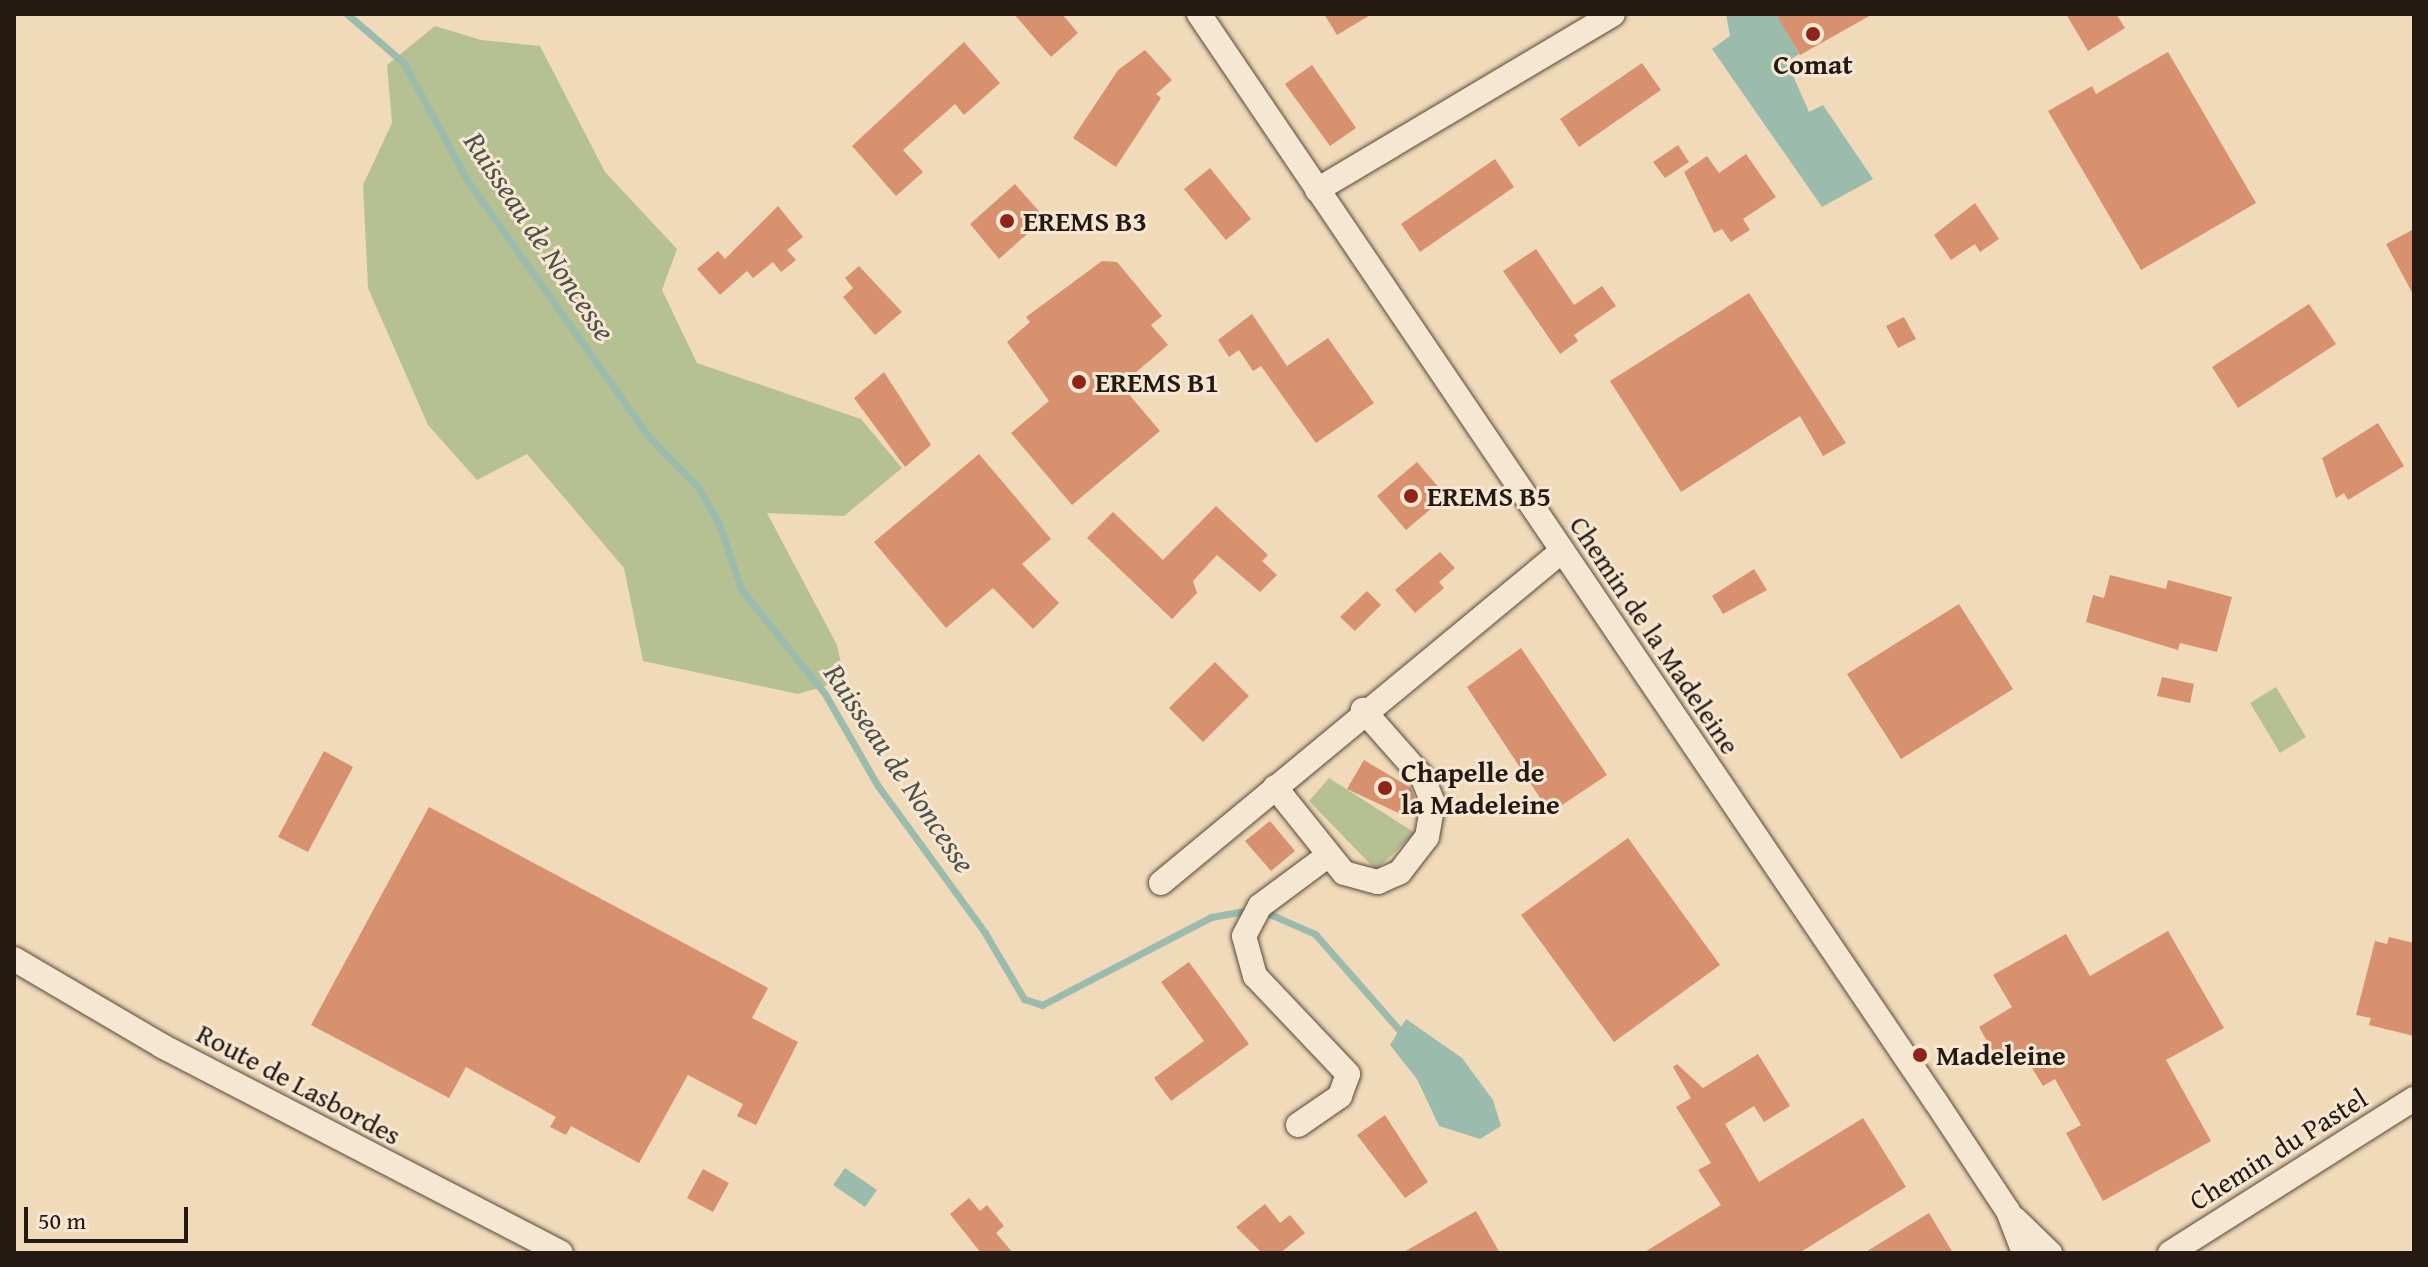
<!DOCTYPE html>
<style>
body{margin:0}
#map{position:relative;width:2428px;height:1267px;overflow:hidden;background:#f1dab9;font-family:"Gentium Book Plus",serif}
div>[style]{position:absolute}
.green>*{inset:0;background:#b5c193}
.water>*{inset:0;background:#9bbbac}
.stream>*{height:7px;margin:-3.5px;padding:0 3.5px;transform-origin:3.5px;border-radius:3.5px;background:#9bbbac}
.building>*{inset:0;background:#d7916e}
.roads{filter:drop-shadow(0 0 2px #58493d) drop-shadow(0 0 2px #58493d)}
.minor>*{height:24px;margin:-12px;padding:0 12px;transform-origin:12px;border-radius:12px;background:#f6e7d2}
.dots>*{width:22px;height:22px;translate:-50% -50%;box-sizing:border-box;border:4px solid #f6e7d2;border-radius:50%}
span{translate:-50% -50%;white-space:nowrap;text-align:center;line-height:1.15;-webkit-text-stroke:6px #f6e7d2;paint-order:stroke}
.poi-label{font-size:28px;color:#251914;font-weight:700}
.left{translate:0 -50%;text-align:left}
.street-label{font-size:28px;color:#251914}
.water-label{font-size:30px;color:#4e5249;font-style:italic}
.frame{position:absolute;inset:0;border:16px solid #251914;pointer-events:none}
.scale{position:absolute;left:24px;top:1207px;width:164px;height:36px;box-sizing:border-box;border:4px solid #251914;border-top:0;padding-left:10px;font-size:24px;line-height:28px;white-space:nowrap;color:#251914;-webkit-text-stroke:6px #f6e7d2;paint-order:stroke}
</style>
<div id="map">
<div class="green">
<i style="clip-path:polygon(435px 26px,481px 40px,540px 46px,605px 172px,677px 249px,662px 290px,697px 363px,861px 419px,902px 468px,844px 516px,767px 513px,837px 645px,845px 680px,798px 694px,643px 661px,624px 568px,527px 454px,477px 480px,428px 425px,368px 288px,363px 185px,392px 123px,387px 65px)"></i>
<i style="clip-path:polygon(2276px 687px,2306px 737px,2280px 753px,2250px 703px)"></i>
<i style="clip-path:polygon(1329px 778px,1415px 833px,1376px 870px,1309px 801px)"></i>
</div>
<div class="water">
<i style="clip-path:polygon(1726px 14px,1777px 14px,1799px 54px,1787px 62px,1809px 112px,1823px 105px,1873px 179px,1822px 207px,1712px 49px,1730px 36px)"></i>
<i style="clip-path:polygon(1406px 1019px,1462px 1058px,1493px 1100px,1501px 1126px,1480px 1139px,1439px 1126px,1417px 1079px,1390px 1045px)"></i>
<i style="clip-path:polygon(845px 1168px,877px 1190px,865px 1207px,833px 1185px)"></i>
</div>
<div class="stream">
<i style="left:347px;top:14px;width:75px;rotate:40.7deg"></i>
<i style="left:404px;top:63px;width:133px;rotate:61.7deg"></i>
<i style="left:467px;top:180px;width:314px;rotate:54.7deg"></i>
<i style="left:648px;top:436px;width:71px;rotate:45.6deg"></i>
<i style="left:698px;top:487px;width:43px;rotate:60.4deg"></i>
<i style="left:719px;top:524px;width:69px;rotate:71.3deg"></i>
<i style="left:741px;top:589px;width:134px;rotate:51.3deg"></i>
<i style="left:825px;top:694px;width:106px;rotate:60.1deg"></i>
<i style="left:878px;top:786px;width:182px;rotate:53.9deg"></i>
<i style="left:985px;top:933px;width:77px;rotate:59.4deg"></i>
<i style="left:1024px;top:999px;width:19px;rotate:18deg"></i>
<i style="left:1042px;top:1005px;width:191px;rotate:-27.5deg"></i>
<i style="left:1211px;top:917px;width:40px;rotate:-10deg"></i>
<i style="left:1265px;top:912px;width:55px;rotate:23.7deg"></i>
<i style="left:1315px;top:934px;width:130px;rotate:48.7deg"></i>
</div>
<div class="building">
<i style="clip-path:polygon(1014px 14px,1062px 14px,1078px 33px,1051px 57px)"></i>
<i style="clip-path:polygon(1324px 14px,1372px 14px,1337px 35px)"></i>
<i style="clip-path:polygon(1776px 14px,1873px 14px,1800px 55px)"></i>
<i style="clip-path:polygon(2066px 14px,2116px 14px,2125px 28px,2088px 51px)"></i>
<i style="clip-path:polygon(964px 42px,1000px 83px,964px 115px,955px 104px,903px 150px,923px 172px,896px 196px,852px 146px)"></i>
<i style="clip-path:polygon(1145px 50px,1172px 80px,1156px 94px,1161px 98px,1116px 167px,1073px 138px,1118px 70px)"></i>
<i style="clip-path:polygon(2168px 52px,2256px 203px,2141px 270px,2048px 111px,2092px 86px,2096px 94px)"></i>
<i style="clip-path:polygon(1642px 63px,1661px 90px,1579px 147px,1560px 119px)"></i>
<i style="clip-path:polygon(1312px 65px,1356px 128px,1330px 146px,1285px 84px)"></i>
<i style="clip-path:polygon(1678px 145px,1689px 162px,1665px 178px,1653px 162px)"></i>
<i style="clip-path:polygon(1746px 154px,1776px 197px,1743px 219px,1750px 230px,1731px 242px,1722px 229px,1714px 233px,1684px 172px,1707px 156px,1719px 173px)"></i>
<i style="clip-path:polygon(1495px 159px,1514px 187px,1420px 252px,1401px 224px)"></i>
<i style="clip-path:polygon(1210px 168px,1251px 219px,1226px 240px,1184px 189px)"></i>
<i style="clip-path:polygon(1015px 184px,1045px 218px,999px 259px,970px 224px)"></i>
<i style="clip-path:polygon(1975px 203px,1999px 239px,1980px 252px,1975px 244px,1951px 260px,1934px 235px)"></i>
<i style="clip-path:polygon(778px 206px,803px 237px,787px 250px,796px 260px,781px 272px,773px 262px,753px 278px,747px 271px,720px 295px,697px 269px,718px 251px,725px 259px)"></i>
<i style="clip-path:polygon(2414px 229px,2414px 296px,2386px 244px)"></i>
<i style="clip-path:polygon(1536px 249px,1574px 305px,1602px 286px,1616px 306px,1574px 335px,1578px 341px,1560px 354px,1503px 271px)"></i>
<i style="clip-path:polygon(1102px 261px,1117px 262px,1162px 316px,1151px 325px,1168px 345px,1121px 385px,1160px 431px,1072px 505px,1011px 433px,1049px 401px,1007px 342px,1030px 322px,1026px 317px)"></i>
<i style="clip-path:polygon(859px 266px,902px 312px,875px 335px,843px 297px,853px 288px,845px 278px)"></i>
<i style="clip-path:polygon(1749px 293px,1846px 443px,1823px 456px,1800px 416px,1681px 492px,1610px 381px)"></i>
<i style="clip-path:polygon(2309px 304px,2336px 344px,2238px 408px,2212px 367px)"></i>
<i style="clip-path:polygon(1252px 314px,1287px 366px,1328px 338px,1374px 403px,1316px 443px,1261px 366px,1253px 371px,1239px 350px,1229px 357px,1218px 340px)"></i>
<i style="clip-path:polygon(1904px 317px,1916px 339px,1898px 348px,1886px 326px)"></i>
<i style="clip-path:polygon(884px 372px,931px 445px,905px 467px,854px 398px)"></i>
<i style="clip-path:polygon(2378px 423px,2404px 466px,2348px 500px,2344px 493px,2336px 498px,2322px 458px)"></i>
<i style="clip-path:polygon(979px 454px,1051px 539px,1022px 564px,1059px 603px,1033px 629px,993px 588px,946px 628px,874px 542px)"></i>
<i style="clip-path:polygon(1417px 462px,1446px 496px,1406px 530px,1377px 496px)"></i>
<i style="clip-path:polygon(1216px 506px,1268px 555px,1262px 561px,1277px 575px,1260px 592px,1217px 555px,1193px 581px,1197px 593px,1172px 619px,1087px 538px,1113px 512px,1163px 560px)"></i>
<i style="clip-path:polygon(1440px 552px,1455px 568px,1439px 582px,1444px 588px,1415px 613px,1395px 590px)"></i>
<i style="clip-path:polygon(1754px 569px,1767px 590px,1723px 614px,1712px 596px)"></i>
<i style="clip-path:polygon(2110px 575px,2166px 589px,2168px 580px,2232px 597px,2217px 652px,2180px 643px,2178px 650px,2086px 622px,2093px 595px,2104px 598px)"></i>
<i style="clip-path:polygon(1367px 591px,1381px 605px,1355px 631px,1340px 617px)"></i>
<i style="clip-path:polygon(1959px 604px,2013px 689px,1901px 759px,1847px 674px)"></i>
<i style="clip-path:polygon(1521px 648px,1607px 775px,1550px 813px,1467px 687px)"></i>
<i style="clip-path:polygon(1215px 662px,1249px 696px,1203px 742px,1169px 708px)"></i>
<i style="clip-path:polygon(2162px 677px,2194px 684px,2190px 703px,2157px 696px)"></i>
<i style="clip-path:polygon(324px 751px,353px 767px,308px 852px,278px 837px)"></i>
<i style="clip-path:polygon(1364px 760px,1411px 788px,1415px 799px,1405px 816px,1347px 789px)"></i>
<i style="clip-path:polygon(429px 807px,768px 988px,752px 1018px,798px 1042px,756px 1125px,737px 1116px,743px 1104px,688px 1075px,639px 1163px,571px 1126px,566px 1135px,550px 1127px,556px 1117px,466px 1067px,449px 1098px,311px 1025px)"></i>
<i style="clip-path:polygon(1270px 821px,1295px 851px,1271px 871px,1245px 841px)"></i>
<i style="clip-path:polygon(1628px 838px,1720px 965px,1614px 1042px,1521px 915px)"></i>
<i style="clip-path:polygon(2168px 931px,2224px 1028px,2166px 1060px,2211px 1141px,2103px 1201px,2066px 1133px,2081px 1125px,2055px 1079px,2043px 1086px,2021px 1050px,1999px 1062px,1979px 1027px,2012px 1007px,1993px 975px,2066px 934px,2090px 976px)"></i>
<i style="clip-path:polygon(2389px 937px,2414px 943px,2414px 1036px,2369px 1025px,2371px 1018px,2356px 1015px,2375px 941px,2387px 944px)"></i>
<i style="clip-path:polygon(1189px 962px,1249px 1044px,1171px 1101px,1154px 1078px,1204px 1041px,1161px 982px)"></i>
<i style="clip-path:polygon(1758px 1054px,1790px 1106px,1764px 1122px,1754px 1106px,1725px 1124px,1759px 1182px,1863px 1118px,1906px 1187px,1799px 1253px,1643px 1253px,1721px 1205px,1698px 1170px,1711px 1163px,1676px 1107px,1691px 1098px,1673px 1067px,1677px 1064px,1703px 1088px)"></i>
<i style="clip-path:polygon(1385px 1115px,1428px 1182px,1405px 1198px,1357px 1135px)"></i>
<i style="clip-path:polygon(703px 1169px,729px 1183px,713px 1212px,687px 1198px)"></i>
<i style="clip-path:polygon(969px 1198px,980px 1211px,987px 1205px,1004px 1226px,996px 1233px,1013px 1253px,981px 1253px,950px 1214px)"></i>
<i style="clip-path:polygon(1265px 1204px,1280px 1223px,1290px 1215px,1305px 1233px,1280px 1253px,1262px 1253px,1236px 1227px)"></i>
<i style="clip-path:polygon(1476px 1211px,1500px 1253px,1402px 1253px)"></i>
<i style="clip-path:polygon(1929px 1213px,1953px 1253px,1864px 1253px)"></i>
</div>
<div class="roads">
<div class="minor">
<i style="left:1199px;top:14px;width:1314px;rotate:55.89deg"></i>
<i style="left:1936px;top:1102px;width:131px;rotate:56.6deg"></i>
<i style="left:2008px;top:1211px;width:45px;rotate:69.1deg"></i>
<i style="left:1317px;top:190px;width:344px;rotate:-30.7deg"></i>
<i style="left:1275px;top:787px;width:110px;rotate:51.3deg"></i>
<i style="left:1344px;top:873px;width:35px;rotate:15deg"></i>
<i style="left:1378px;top:882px;width:24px;rotate:-24deg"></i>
<i style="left:1400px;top:872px;width:44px;rotate:-52.4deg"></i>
<i style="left:1427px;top:837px;width:35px;rotate:-80deg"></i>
<i style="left:1433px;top:803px;width:27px;rotate:-112deg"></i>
<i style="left:1423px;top:778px;width:91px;rotate:-131.4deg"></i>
<i style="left:1161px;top:883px;width:521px;rotate:-39.62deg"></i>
<i style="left:14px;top:959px;width:172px;rotate:30.4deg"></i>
<i style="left:162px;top:1046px;width:449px;rotate:27.4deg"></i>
<i style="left:1298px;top:1125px;width:51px;rotate:-34.6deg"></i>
<i style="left:1340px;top:1096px;width:23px;rotate:-70deg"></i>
<i style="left:1348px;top:1074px;width:135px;rotate:-133.5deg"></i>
<i style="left:1255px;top:976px;width:41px;rotate:-105.4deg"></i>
<i style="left:1244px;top:936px;width:34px;rotate:-62deg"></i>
<i style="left:1260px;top:906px;width:82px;rotate:-36.6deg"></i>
<i style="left:2015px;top:1219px;width:49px;rotate:44.2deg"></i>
<i style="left:2170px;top:1253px;width:289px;rotate:-32.3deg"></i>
</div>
</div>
<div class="dots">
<i style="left:1813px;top:34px;background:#8f2418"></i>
<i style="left:1007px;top:221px;background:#8f2418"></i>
<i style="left:1079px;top:382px;background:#8f2418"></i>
<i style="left:1411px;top:496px;background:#8f2418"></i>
<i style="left:1385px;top:788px;background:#8f2418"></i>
<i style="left:1920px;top:1055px;background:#8f2418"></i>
</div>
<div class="poi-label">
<span style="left:1813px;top:64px">Comat</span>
<span class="left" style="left:1023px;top:221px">EREMS B3</span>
<span class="left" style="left:1095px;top:382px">EREMS B1</span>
<span class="left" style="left:1427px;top:496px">EREMS B5</span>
<span class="left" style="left:1401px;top:788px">Chapelle de<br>la Madeleine</span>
<span class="left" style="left:1936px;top:1055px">Madeleine</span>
</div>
<div class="street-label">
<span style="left:1655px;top:635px;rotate:56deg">Chemin de la Madeleine</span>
<span style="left:299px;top:1084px;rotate:28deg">Route de Lasbordes</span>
<span style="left:2278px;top:1149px;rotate:-32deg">Chemin du Pastel</span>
</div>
<div class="water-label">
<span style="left:540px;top:236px;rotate:56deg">Ruisseau de Noncesse</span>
<span style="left:900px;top:768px;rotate:56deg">Ruisseau de Noncesse</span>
</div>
<div class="frame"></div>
<div class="scale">50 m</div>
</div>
